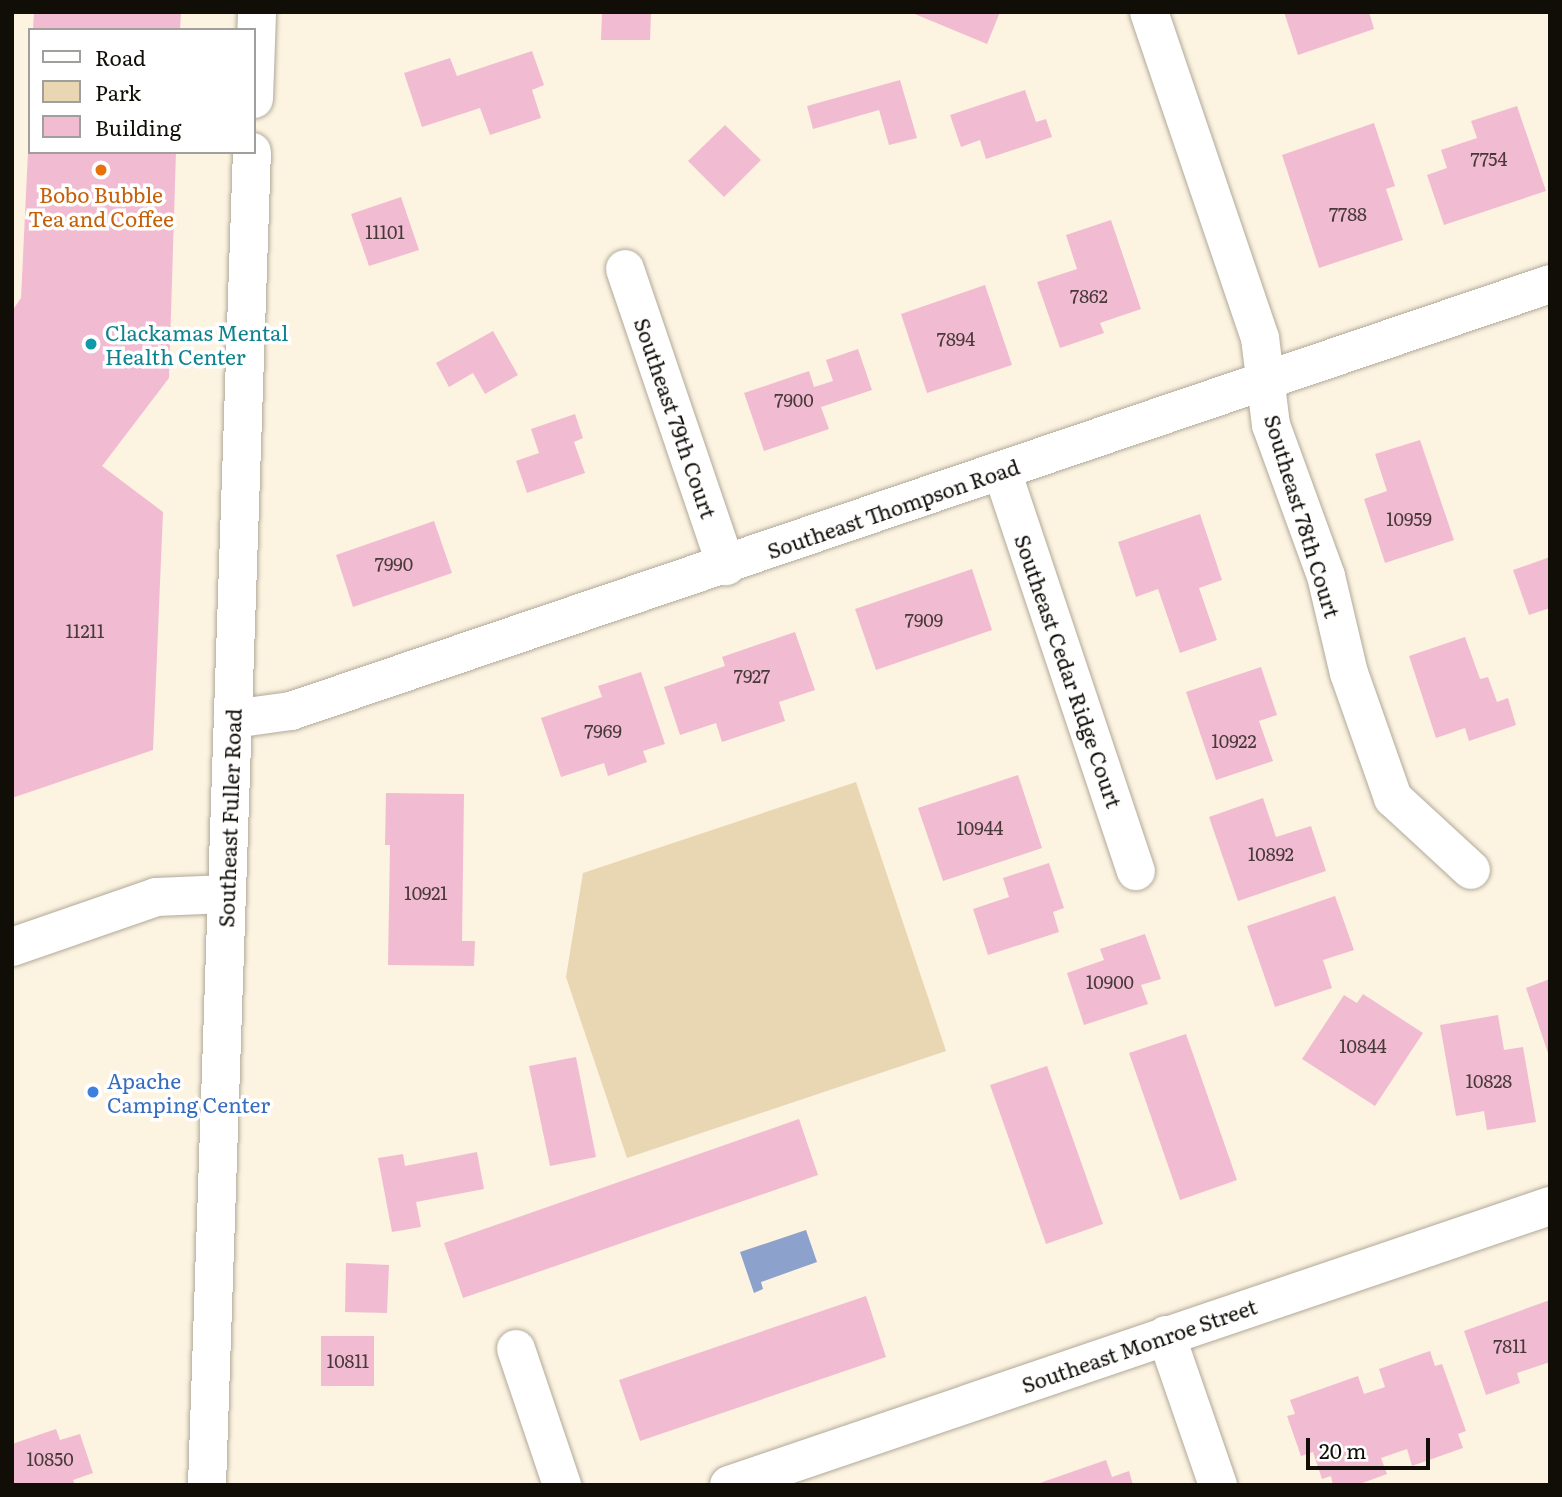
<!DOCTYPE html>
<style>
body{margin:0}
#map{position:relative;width:1562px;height:1497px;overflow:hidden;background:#fcf3e1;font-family:Literata,serif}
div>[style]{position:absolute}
.green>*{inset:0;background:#e9d7b3}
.water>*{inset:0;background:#8ca2cd}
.building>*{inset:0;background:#f1bcd2}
.roads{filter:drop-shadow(0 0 2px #b1a998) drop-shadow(0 0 2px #b1a998)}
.minor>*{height:38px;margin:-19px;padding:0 19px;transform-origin:19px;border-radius:19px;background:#fff}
.dots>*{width:19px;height:19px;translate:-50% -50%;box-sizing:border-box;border:4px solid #fff;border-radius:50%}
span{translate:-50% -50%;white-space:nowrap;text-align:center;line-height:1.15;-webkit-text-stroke:7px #fff;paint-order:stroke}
.number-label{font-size:18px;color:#493a3a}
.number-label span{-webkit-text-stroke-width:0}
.food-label{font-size:21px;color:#c56008}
.culture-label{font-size:21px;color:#0d838f}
.left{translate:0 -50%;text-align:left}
.street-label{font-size:21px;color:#110e08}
.shop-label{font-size:21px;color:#366cbe}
.frame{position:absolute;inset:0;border:14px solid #110e08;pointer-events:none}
.legend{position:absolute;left:28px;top:28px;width:228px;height:126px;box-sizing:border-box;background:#fff;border:2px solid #a09f9c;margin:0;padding:9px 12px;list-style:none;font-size:21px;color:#110e08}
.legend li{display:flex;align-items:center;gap:14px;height:35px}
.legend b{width:35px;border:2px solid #a09f9c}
.scale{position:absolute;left:1306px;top:1438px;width:124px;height:32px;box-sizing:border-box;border:4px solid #110e08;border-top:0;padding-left:9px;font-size:21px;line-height:24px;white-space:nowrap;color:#110e08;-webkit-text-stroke:5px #fff;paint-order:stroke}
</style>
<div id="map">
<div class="green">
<i style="clip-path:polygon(856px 782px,946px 1051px,627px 1158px,566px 977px,583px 873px)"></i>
</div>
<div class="water">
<i style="clip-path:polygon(806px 1230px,817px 1262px,761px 1282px,763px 1289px,754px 1293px,740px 1252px)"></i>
</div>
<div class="building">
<i style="clip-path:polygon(34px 12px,181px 12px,180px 30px,33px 30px)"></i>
<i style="clip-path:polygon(602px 12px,651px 12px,650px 40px,601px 40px)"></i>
<i style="clip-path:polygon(910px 12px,1000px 12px,987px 44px)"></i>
<i style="clip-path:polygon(1284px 12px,1369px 12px,1374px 29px,1298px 55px)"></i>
<i style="clip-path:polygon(532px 51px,544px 85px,532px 90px,541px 118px,490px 135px,480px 108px,422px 127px,404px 73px,450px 58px,457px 76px)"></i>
<i style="clip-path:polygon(900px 80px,917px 138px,889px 145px,879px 110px,813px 129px,807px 106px)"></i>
<i style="clip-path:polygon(1025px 90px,1036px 122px,1046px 119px,1052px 137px,986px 159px,980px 140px,961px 147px,950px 115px)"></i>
<i style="clip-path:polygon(1517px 106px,1546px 191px,1444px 225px,1427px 175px,1447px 168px,1441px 150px,1477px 138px,1471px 121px)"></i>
<i style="clip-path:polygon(1374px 123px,1395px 186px,1386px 189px,1403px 240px,1319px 268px,1282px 155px)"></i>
<i style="clip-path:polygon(725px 125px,761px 160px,724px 197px,688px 161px)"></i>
<i style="clip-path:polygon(28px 152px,176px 152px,169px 378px,102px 466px,163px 512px,153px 750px,12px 798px,12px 311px,21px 298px)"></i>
<i style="clip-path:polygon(401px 197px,419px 250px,369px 266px,351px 214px)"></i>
<i style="clip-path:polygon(1111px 220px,1141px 309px,1100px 323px,1104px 333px,1060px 348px,1037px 282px,1077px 269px,1066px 235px)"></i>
<i style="clip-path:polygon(985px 285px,1012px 365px,927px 393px,901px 314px)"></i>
<i style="clip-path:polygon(493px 331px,518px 375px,485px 394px,473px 373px,449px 387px,436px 363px)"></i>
<i style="clip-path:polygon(858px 349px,872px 390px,821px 407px,829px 429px,764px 451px,744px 393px,809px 371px,814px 387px,833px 381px,826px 360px)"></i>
<i style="clip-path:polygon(575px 414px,583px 438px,574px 442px,585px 473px,527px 493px,516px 461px,539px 453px,531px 429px)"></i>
<i style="clip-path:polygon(1420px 440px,1454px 540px,1385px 563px,1364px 499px,1387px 491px,1375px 454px)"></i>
<i style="clip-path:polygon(1200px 514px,1222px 580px,1199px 588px,1217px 640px,1180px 653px,1158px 589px,1136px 597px,1118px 542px)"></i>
<i style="clip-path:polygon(434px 521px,452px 573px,353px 607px,336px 555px)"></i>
<i style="clip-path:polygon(1550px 557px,1550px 608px,1529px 615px,1513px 570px)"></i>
<i style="clip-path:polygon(972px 569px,992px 630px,876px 670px,855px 609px)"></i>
<i style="clip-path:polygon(795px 632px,815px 690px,779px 702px,785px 721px,722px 742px,716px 723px,680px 735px,664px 687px,725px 666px,722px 657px)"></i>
<i style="clip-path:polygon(1465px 637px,1480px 679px,1488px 677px,1497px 702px,1508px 698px,1516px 725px,1469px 741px,1465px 728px,1436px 738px,1409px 656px)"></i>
<i style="clip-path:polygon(1261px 667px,1277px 715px,1259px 721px,1273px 761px,1216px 780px,1186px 692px)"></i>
<i style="clip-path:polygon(641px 672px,665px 744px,643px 751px,647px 762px,608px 776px,604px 763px,561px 777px,541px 718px,602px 697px,598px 686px)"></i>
<i style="clip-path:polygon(1018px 775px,1042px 848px,943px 881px,918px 808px)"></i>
<i style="clip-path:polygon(386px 793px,464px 794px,462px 941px,475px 941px,474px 966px,388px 965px,390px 845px,385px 845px)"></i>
<i style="clip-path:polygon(1263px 798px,1276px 837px,1311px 826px,1326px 871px,1238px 901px,1209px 817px)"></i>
<i style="clip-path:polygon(1049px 863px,1064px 908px,1053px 912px,1059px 932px,988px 955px,973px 909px,1009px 897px,1003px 878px)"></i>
<i style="clip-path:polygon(1335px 896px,1354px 950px,1323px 960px,1332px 988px,1275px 1007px,1247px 926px)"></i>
<i style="clip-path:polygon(1145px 934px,1161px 979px,1141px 985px,1148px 1004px,1084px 1025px,1067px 973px,1104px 960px,1100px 949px)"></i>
<i style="clip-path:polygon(1550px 979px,1550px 1056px,1549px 1056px,1526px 988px)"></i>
<i style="clip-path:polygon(1363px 994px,1423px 1033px,1375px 1106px,1302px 1059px,1344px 995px,1357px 1003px)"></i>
<i style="clip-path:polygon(1498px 1015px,1504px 1050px,1523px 1047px,1536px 1122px,1487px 1130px,1484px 1111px,1456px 1116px,1440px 1025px)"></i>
<i style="clip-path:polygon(1186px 1034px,1237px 1180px,1180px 1200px,1129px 1053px)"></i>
<i style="clip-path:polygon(576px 1057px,596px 1157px,550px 1166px,529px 1066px)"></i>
<i style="clip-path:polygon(1047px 1066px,1103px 1224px,1046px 1244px,990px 1085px)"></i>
<i style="clip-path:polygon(799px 1119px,818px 1175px,463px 1298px,444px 1243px)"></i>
<i style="clip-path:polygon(477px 1152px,484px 1189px,416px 1202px,421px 1227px,392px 1232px,378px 1158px,403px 1154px,405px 1166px)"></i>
<i style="clip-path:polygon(346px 1263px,389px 1265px,387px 1313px,345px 1312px)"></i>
<i style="clip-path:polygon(866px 1296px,886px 1357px,640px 1441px,619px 1380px)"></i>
<i style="clip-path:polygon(1550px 1300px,1550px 1362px,1517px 1373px,1520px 1383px,1486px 1395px,1464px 1331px)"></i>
<i style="clip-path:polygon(321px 1336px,374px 1336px,374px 1386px,321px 1386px)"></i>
<i style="clip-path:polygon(1430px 1351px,1435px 1366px,1442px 1364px,1466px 1431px,1458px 1434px,1463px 1448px,1412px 1466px,1407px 1449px,1381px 1458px,1387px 1474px,1357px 1485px,1333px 1485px,1331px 1476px,1322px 1479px,1313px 1452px,1301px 1456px,1287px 1416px,1295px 1414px,1290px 1400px,1358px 1376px,1364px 1394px,1385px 1387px,1379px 1369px)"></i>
<i style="clip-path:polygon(56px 1429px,60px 1440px,80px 1434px,93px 1473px,73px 1480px,75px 1485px,12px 1485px,12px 1444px)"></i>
<i style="clip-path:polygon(1106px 1460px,1112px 1477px,1129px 1471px,1133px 1485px,1034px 1485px)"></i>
</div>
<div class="roads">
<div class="minor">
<i style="left:1149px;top:12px;width:344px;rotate:71.2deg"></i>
<i style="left:1260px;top:338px;width:88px;rotate:82.8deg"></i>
<i style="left:1271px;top:425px;width:161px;rotate:70deg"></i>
<i style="left:1326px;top:576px;width:100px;rotate:76.7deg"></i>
<i style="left:1349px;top:673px;width:133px;rotate:70.6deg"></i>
<i style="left:1393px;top:798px;width:106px;rotate:42.7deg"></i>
<i style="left:254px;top:99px;width:87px;rotate:-88deg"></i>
<i style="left:625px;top:269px;width:314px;rotate:71.2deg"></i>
<i style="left:1002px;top:471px;width:422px;rotate:71.5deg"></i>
<i style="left:233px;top:719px;width:59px;rotate:-7.9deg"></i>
<i style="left:291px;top:711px;width:1329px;rotate:-18.73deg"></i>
<i style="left:12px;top:947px;width:152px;rotate:-19.1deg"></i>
<i style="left:156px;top:897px;width:71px;rotate:-2.4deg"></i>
<i style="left:1166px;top:1335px;width:159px;rotate:70.9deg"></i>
<i style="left:516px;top:1349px;width:144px;rotate:71.3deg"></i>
<i style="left:207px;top:1485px;width:1334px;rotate:-88.07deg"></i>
<i style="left:729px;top:1485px;width:867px;rotate:-18.77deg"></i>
</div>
</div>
<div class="dots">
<i style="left:101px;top:170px;background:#e8710a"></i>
<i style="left:91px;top:344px;background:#0f9aa8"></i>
<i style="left:93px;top:1092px;background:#3f7fe0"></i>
</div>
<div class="number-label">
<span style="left:1489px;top:159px">7754</span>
<span style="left:1348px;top:214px">7788</span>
<span style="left:385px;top:232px">11101</span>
<span style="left:1089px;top:296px">7862</span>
<span style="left:956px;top:339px">7894</span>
<span style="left:794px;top:400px">7900</span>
<span style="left:1409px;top:519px">10959</span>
<span style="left:394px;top:564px">7990</span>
<span style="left:924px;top:620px">7909</span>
<span style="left:85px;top:631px">11211</span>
<span style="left:752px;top:676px">7927</span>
<span style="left:603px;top:731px">7969</span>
<span style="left:1234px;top:741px">10922</span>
<span style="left:980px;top:828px">10944</span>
<span style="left:1271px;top:854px">10892</span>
<span style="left:426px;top:893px">10921</span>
<span style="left:1110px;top:982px">10900</span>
<span style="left:1363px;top:1046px">10844</span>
<span style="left:1489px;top:1081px">10828</span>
<span style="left:1510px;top:1346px">7811</span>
<span style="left:348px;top:1361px">10811</span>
<span style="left:50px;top:1459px">10850</span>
</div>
<div class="food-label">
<span style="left:101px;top:206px">Bobo Bubble<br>Tea and Coffee</span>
</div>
<div class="culture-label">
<span class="left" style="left:105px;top:344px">Clackamas Mental<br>Health Center</span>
</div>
<div class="street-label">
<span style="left:676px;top:418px;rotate:71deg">Southeast 79th Court</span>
<span style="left:893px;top:508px;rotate:-19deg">Southeast Thompson Road</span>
<span style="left:1303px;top:516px;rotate:73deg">Southeast 78th Court</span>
<span style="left:1069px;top:671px;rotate:71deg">Southeast Cedar Ridge Court</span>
<span style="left:229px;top:818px;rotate:-88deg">Southeast Fuller Road</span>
<span style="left:1139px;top:1345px;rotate:-19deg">Southeast Monroe Street</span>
</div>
<div class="shop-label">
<span class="left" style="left:107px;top:1092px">Apache<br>Camping Center</span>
</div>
<div class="frame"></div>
<ul class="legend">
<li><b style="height:9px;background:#fff"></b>Road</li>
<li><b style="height:19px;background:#e9d7b3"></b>Park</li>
<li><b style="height:19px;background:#f1bcd2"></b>Building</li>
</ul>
<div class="scale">20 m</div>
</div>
